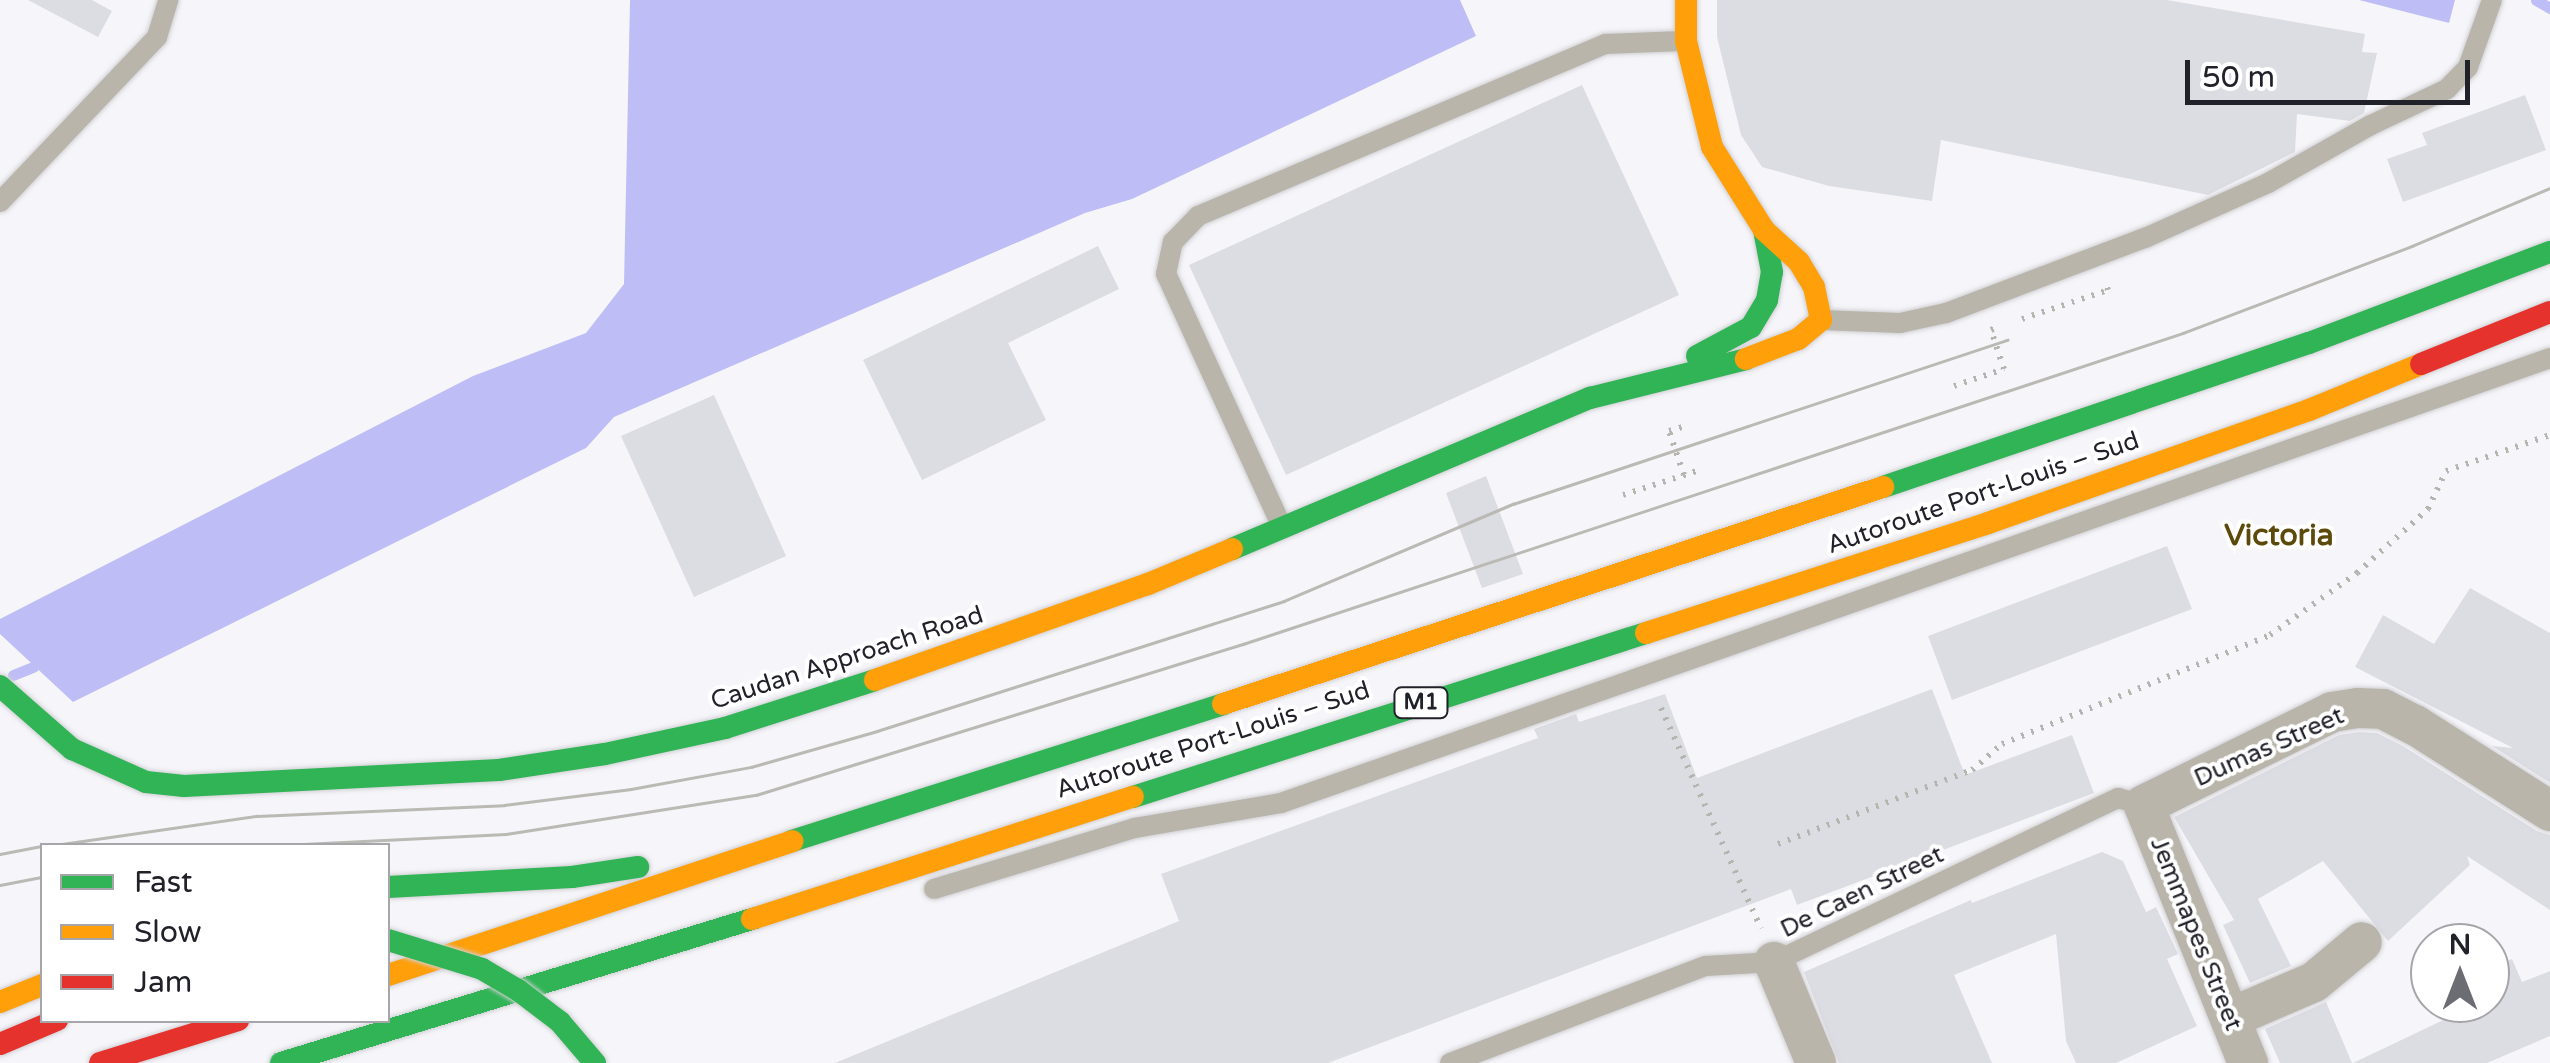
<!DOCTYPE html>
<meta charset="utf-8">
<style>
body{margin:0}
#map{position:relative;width:2550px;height:1063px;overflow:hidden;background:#f6f6fa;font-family:"Varela Round",sans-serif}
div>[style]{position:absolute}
.water>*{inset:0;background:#bfbdf6}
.stream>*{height:11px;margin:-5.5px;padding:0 5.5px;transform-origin:5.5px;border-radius:5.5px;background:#bfbdf6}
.building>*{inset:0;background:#dcdce3}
.path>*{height:6px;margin-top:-3px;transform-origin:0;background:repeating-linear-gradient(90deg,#b5b5b0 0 2.5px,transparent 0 10.5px)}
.roads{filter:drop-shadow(0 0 2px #d0d0d4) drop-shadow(0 0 2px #d0d0d4)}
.lane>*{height:20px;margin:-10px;padding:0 10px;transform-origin:10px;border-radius:10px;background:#b9b5aa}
.street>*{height:40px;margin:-20px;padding:0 20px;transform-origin:20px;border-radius:20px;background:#b9b5aa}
.fast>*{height:22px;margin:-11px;padding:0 11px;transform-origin:11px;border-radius:11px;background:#30b455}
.slow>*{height:22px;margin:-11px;padding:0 11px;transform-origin:11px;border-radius:11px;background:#ff9f0a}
.jam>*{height:22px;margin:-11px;padding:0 11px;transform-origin:11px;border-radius:11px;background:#e5322d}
.tram>*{height:2.5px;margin:-1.25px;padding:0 1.25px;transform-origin:1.25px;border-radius:1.25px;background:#bab9b4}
.bridges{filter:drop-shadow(0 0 2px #d0d0d4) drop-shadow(0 0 2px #d0d0d4)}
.fast-bridge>*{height:22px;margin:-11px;padding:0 11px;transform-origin:11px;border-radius:11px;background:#30b455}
span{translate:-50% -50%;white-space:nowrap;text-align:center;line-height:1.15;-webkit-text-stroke:8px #fff;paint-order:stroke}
.shield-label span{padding:2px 8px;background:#fff;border:2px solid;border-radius:8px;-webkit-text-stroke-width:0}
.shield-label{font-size:22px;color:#21212a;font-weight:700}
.street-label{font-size:25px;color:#21212a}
.quarter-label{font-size:30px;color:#5b4a0a;font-weight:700}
.legend{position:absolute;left:40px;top:843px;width:350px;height:180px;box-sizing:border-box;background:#fff;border:2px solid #a6a6aa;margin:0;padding:12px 18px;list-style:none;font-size:30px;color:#21212a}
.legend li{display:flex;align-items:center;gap:20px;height:50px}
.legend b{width:50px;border:2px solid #a6a6aa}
.north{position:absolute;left:2410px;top:923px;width:100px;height:100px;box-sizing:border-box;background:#fff;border:2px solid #a6a6aa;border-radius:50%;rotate:0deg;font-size:28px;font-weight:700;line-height:40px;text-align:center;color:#21212a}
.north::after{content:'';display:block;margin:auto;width:35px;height:45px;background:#6c6c73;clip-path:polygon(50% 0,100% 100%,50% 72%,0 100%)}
.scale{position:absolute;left:2185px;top:60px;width:285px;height:45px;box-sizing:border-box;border:5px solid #21212a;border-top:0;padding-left:12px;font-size:30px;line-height:35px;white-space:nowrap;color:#21212a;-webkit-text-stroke:8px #fff;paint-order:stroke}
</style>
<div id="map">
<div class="water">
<i style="clip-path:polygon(630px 0,1460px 0,1476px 36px,1132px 199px,1085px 213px,614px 417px,586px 448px,73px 702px,0 634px,0 619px,473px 376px,586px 333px,624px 284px)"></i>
<i style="clip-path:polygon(2359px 0,2455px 0,2449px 23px)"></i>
</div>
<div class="stream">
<i style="left:2536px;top:0;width:16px;rotate:30deg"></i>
<i style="left:13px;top:675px;width:22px;rotate:-22deg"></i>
</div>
<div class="building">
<i style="clip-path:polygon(28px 0,92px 0,112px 11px,98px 37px)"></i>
<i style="clip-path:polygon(1717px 0,2167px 0,2365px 34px,2362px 52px,2377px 53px,2364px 113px,2350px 121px,2297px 114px,2295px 152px,2208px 195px,1941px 140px,1932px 201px,1829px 186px,1762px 167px,1741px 135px,1717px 37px)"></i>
<i style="clip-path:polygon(1582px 85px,1679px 295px,1286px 475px,1189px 265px)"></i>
<i style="clip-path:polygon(2525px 95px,2546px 150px,2403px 202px,2387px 159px,2427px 145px,2422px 133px)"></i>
<i style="clip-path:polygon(1098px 246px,1119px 289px,1008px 343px,1046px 420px,922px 480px,863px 360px)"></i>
<i style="clip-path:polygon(714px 395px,786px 556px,694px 597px,621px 436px)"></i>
<i style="clip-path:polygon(1486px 476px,1523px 574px,1482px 588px,1446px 493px)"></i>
<i style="clip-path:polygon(2167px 546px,2192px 609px,1952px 700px,1928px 636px)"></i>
<i style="clip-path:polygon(2470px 588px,2550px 633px,2550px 783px,2492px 746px,2513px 748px,2355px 667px,2383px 615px,2434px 644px)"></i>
<i style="clip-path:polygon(1932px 689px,1965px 775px,2072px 735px,2094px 793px,1797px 905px,1791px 889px,1328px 1063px,835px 1063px,1179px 921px,1161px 874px,1538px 738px,1534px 729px,1576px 714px,1579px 722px,1665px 694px,1697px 778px)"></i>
<i style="clip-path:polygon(2359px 732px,2377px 733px,2403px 746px,2537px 831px,2550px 835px,2550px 910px,2467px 856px,2470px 865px,2388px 941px,2323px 861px,2258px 899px,2291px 966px,2250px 983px,2223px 925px,2234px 920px,2174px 817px,2339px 735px)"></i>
<i style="clip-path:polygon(2102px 852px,2123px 861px,2146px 912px,2156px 907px,2178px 954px,2167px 959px,2197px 1026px,2116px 1063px,2076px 1063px,2066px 1041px,2056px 934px,1954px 975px,1992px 1063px,1839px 1063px,1804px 972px,1971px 900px,1972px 903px)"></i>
<i style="clip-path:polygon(2512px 959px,2522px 982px,2550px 971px,2550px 1036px,2487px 1063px,2353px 1063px,2458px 1013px,2453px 1003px,2490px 1003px,2490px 968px)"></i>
<i style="clip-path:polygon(2326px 1002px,2352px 1063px,2280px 1063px,2265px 1029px)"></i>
</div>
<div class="path">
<i style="left:2022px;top:319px;width:91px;rotate:-18.6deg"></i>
<i style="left:2108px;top:290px;width:9px;rotate:-108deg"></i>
<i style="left:1954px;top:386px;width:53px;rotate:-18.8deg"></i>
<i style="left:2004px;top:369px;width:41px;rotate:-108.4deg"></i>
<i style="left:1991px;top:330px;width:4px;rotate:-27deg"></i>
<i style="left:1684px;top:475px;width:46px;rotate:-108.8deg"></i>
<i style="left:1669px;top:431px;width:17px;rotate:-17deg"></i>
<i style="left:1623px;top:495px;width:78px;rotate:-18deg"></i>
<i style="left:1661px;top:708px;width:242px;rotate:65.6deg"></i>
<i style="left:1778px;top:844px;width:208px;rotate:-20.9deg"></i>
<i style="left:1972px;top:770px;width:40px;rotate:-41deg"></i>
<i style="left:2002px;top:744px;width:289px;rotate:-22.1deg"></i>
<i style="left:2270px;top:635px;width:107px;rotate:-35.5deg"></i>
<i style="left:2357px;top:573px;width:96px;rotate:-42deg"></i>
<i style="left:2428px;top:509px;width:42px;rotate:-64.7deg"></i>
<i style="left:2446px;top:471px;width:110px;rotate:-19.1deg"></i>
</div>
<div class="roads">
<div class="lane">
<i style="left:0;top:202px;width:228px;rotate:-46.4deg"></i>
<i style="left:157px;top:37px;width:39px;rotate:-73deg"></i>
<i style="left:1821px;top:320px;width:79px;rotate:2.2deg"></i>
<i style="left:1900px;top:323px;width:47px;rotate:-12.3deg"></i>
<i style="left:1946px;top:313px;width:213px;rotate:-20.7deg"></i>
<i style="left:2145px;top:238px;width:135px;rotate:-24.1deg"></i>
<i style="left:2268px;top:183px;width:118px;rotate:-29.4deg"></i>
<i style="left:2371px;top:125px;width:84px;rotate:-25.3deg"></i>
<i style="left:2447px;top:89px;width:30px;rotate:-46deg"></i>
<i style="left:2468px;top:67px;width:71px;rotate:-70.3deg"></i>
<i style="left:1282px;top:527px;width:278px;rotate:-114.6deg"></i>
<i style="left:1166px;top:274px;width:33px;rotate:-78deg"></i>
<i style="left:1173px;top:242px;width:36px;rotate:-46deg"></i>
<i style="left:1198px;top:216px;width:442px;rotate:-22.9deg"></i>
<i style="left:1605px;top:44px;width:77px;rotate:-2.2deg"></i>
<i style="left:934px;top:889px;width:210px;rotate:-16.9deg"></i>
<i style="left:1135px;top:828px;width:148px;rotate:-9.7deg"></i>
<i style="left:1281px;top:803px;width:1345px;rotate:-19.32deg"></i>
<i style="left:1450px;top:1063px;width:274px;rotate:-20.8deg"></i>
<i style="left:1706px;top:966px;width:68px;rotate:-3.4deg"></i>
<i style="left:1774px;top:962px;width:381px;rotate:-25.5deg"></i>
<i style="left:2118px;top:798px;width:27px;rotate:15deg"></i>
</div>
<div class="street">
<i style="left:1774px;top:962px;width:109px;rotate:67.4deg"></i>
<i style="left:2230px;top:1018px;width:91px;rotate:-23.2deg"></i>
<i style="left:2314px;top:982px;width:62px;rotate:-39.8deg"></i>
<i style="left:2248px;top:1063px;width:278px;rotate:-112deg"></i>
<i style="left:2144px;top:805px;width:210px;rotate:-26.3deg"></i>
<i style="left:2332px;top:712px;width:26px;rotate:-9deg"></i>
<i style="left:2358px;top:708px;width:25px;rotate:2deg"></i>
<i style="left:2383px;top:709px;width:36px;rotate:27deg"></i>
<i style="left:2415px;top:725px;width:160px;rotate:32.5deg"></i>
</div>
<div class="fast">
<i style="left:1697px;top:356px;width:61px;rotate:-28.2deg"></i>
<i style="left:1751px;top:327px;width:31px;rotate:-59deg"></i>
<i style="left:1767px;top:300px;width:28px;rotate:-80deg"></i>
<i style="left:1772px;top:272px;width:43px;rotate:-100.8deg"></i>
<i style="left:1883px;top:487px;width:450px;rotate:-18.7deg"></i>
<i style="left:2309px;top:343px;width:258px;rotate:-20.7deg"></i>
<i style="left:1232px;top:549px;width:389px;rotate:-22.9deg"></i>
<i style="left:1590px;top:398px;width:161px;rotate:-14deg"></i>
<i style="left:0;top:686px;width:96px;rotate:41.2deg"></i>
<i style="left:72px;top:749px;width:81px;rotate:24deg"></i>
<i style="left:146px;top:782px;width:38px;rotate:6deg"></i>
<i style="left:184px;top:786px;width:315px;rotate:-2.9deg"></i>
<i style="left:499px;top:770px;width:107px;rotate:-8.6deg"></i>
<i style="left:605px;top:754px;width:123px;rotate:-12.2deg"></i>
<i style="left:725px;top:728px;width:157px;rotate:-17.7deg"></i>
<i style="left:1133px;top:797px;width:539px;rotate:-17.73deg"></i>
<i style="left:792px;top:841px;width:452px;rotate:-17.6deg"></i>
<i style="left:388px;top:887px;width:184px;rotate:-3.1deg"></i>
<i style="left:572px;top:877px;width:67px;rotate:-8.6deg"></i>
<i style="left:281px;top:1063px;width:493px;rotate:-17deg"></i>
</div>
<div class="slow">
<i style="left:1686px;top:0;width:41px;rotate:90deg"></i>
<i style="left:1686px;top:41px;width:109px;rotate:76.2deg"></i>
<i style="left:1712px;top:147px;width:98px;rotate:57.9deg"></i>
<i style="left:1764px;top:230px;width:47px;rotate:42.4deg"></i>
<i style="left:1799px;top:262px;width:29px;rotate:59deg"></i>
<i style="left:1814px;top:287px;width:34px;rotate:78deg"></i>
<i style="left:1821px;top:320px;width:30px;rotate:140deg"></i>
<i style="left:1798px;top:339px;width:56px;rotate:159deg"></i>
<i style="left:1646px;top:633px;width:359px;rotate:-17.8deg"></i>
<i style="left:1988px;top:523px;width:340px;rotate:-19.4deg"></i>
<i style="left:2309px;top:410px;width:121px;rotate:-22.3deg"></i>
<i style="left:875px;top:680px;width:289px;rotate:-19.4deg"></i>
<i style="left:1148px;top:584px;width:91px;rotate:-22.6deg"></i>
<i style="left:1223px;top:704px;width:695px;rotate:-18.2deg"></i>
<i style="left:752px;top:919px;width:400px;rotate:-17.8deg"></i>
<i style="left:388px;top:975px;width:426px;rotate:-18.3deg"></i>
<i style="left:0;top:1002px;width:45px;rotate:-22deg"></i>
</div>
<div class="jam">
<i style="left:2421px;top:364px;width:139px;rotate:-22deg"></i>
<i style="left:0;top:1044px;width:62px;rotate:-22.8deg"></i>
<i style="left:100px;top:1063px;width:145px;rotate:-17.3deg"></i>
</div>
</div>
<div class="tram">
<i style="left:48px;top:846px;width:211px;rotate:-8.2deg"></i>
<i style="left:257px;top:816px;width:247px;rotate:-2.5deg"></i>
<i style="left:504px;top:805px;width:128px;rotate:-7.2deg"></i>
<i style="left:631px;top:789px;width:122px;rotate:-10.4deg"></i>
<i style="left:751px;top:767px;width:131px;rotate:-15.9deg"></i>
<i style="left:877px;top:731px;width:427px;rotate:-17.7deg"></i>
<i style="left:1284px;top:601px;width:249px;rotate:-23deg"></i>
<i style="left:1513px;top:504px;width:521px;rotate:-18.37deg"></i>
<i style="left:262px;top:846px;width:244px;rotate:-2.8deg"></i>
<i style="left:506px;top:834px;width:253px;rotate:-8.9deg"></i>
<i style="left:756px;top:795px;width:510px;rotate:-17.23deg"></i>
<i style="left:1243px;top:644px;width:990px;rotate:-18.31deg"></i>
<i style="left:2183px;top:333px;width:245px;rotate:-20.8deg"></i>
<i style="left:2412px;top:246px;width:150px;rotate:-22.8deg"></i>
<i style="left:0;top:854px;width:43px;rotate:-10.8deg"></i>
<i style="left:0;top:885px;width:43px;rotate:-10.8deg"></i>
</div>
<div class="bridges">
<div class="fast-bridge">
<i style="left:388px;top:940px;width:98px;rotate:17.1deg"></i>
<i style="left:482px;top:969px;width:42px;rotate:30.3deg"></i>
<i style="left:518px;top:990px;width:53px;rotate:37.3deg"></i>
<i style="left:560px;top:1022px;width:54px;rotate:49.5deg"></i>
</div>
</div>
<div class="shield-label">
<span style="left:1421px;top:703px">M1</span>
</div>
<div class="street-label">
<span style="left:1983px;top:493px;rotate:-19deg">Autoroute Port-Louis – Sud</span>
<span style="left:847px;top:658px;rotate:-18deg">Caudan Approach Road</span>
<span style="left:1213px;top:740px;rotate:-18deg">Autoroute Port-Louis – Sud</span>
<span style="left:2269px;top:747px;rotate:-24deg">Dumas Street</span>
<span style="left:1862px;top:892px;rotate:-26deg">De Caen Street</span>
<span style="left:2196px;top:934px;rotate:68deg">Jemmapes Street</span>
</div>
<div class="quarter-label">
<span style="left:2279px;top:536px">Victoria</span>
</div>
<ul class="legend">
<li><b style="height:12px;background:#30b455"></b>Fast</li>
<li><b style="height:12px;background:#ff9f0a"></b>Slow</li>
<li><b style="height:12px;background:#e5322d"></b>Jam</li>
</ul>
<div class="north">N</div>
<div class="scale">50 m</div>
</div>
